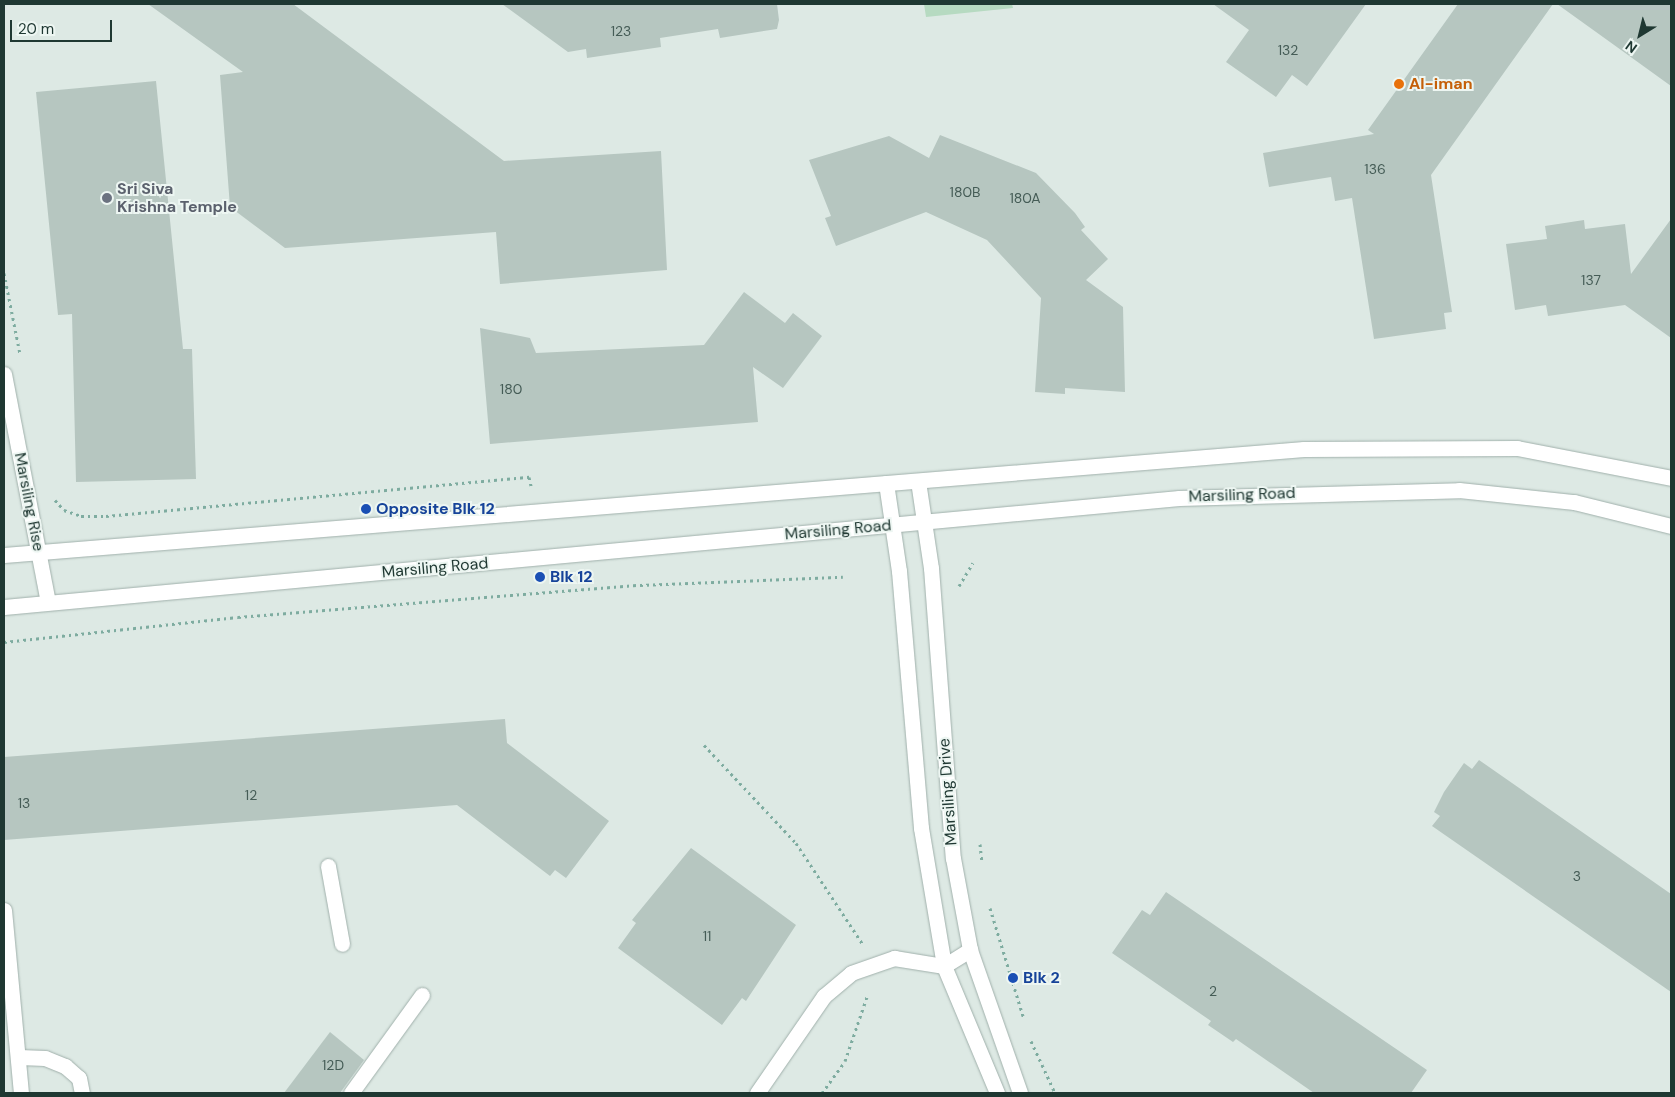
<!DOCTYPE html>
<style>
body{margin:0}
#map{position:relative;width:1675px;height:1097px;overflow:hidden;background:#dde9e4;font-family:"DM Sans",sans-serif}
div>[style]{position:absolute}
.green>*{inset:0;background:#b6dac1}
.building>*{inset:0;background:#b6c6c0}
.path>*{height:3px;margin-top:-1.5px;transform-origin:0;background:repeating-linear-gradient(90deg,#7eaca0 0 2.5px,transparent 0 6.5px)}
.roads{filter:drop-shadow(0 0 1px #a0b0ab) drop-shadow(0 0 1px #a0b0ab)}
.lane>*{height:15px;margin:-7.5px;padding:0 7.5px;transform-origin:7.5px;border-radius:7.5px;background:#fff}
.street>*{height:15px;margin:-7.5px;padding:0 7.5px;transform-origin:7.5px;border-radius:7.5px;background:#fff}
.secondary>*{height:15px;margin:-7.5px;padding:0 7.5px;transform-origin:7.5px;border-radius:7.5px;background:#fff}
.dots>*{width:14px;height:14px;translate:-50% -50%;box-sizing:border-box;border:2px solid #edf6f2;border-radius:50%}
span{translate:-50% -50%;white-space:nowrap;text-align:center;line-height:1.15;-webkit-text-stroke:4px #edf6f2;paint-order:stroke}
.number-label{font-size:14px;color:#455c56}
.number-label span{-webkit-text-stroke-width:0}
.food-label{font-size:16px;color:#c56008;font-weight:700}
.left{translate:0 -50%;text-align:left}
.worship-label{font-size:16px;color:#5b616d;font-weight:700}
.street-label{font-size:16px;color:#1f3832}
.transit-label{font-size:16px;color:#164399;font-weight:700}
.frame{position:absolute;inset:0;border:5px solid #1f3832;pointer-events:none}
.north{position:absolute;left:1615px;top:10px;width:50px;height:50px;-webkit-text-stroke:4px #edf6f2;paint-order:stroke;rotate:216deg;font-size:14px;font-weight:700;line-height:20px;text-align:center;color:#1f3832}
.north::after{content:'';display:block;margin:auto;width:18px;height:22px;background:#1f3832;clip-path:polygon(50% 0,100% 100%,50% 72%,0 100%)}
.scale{position:absolute;left:10px;top:20px;width:102px;height:22px;box-sizing:border-box;border:2px solid #1f3832;border-top:0;padding-left:6px;font-size:15px;line-height:18px;white-space:nowrap;color:#1f3832;-webkit-text-stroke:4px #edf6f2;paint-order:stroke}
</style>
<div id="map">
<div class="green">
<i style="clip-path:polygon(924px 4px,1012px 4px,1013px 8px,926px 17px)"></i>
</div>
<div class="building">
<i style="clip-path:polygon(148px 4px,293px 4px,504px 161px,661px 151px,667px 270px,500px 284px,496px 232px,285px 248px,230px 207px,220px 75px,243px 72px)"></i>
<i style="clip-path:polygon(502px 4px,777px 4px,779px 20px,777px 29px,720px 38px,718px 29px,660px 38px,661px 47px,587px 58px,586px 49px,568px 52px)"></i>
<i style="clip-path:polygon(1213px 4px,1366px 4px,1307px 86px,1292px 75px,1276px 97px,1226px 62px,1249px 30px)"></i>
<i style="clip-path:polygon(1458px 4px,1553px 4px,1431px 175px,1452px 312px,1444px 313px,1446px 329px,1374px 339px,1352px 198px,1335px 201px,1331px 177px,1269px 187px,1263px 153px,1374px 134px,1368px 130px)"></i>
<i style="clip-path:polygon(1557px 4px,1671px 4px,1671px 86px,1603px 37px)"></i>
<i style="clip-path:polygon(156px 81px,183px 349px,192px 349px,196px 479px,76px 482px,72px 314px,58px 315px,36px 92px)"></i>
<i style="clip-path:polygon(940px 135px,1036px 173px,1075px 213px,1085px 227px,1081px 230px,1108px 259px,1086px 280px,1123px 307px,1125px 392px,1065px 388px,1065px 394px,1035px 392px,1041px 298px,987px 240px,926px 212px,836px 246px,825px 218px,831px 216px,809px 160px,889px 136px,929px 158px)"></i>
<i style="clip-path:polygon(1671px 219px,1671px 338px,1625px 305px,1548px 316px,1546px 305px,1515px 310px,1506px 244px,1547px 239px,1545px 226px,1584px 220px,1585px 229px,1625px 224px,1631px 274px)"></i>
<i style="clip-path:polygon(744px 292px,785px 323px,793px 313px,822px 336px,783px 388px,753px 367px,758px 422px,490px 444px,480px 328px,530px 338px,536px 353px,704px 345px)"></i>
<i style="clip-path:polygon(505px 719px,507px 743px,609px 821px,566px 878px,555px 870px,550px 876px,457px 805px,4px 840px,4px 757px)"></i>
<i style="clip-path:polygon(1479px 760px,1671px 894px,1671px 992px,1432px 826px,1440px 816px,1434px 812px,1444px 792px,1464px 763px,1472px 769px)"></i>
<i style="clip-path:polygon(691px 848px,796px 925px,746px 1001px,742px 998px,722px 1025px,618px 948px,636px 923px,632px 920px)"></i>
<i style="clip-path:polygon(1166px 892px,1427px 1070px,1411px 1093px,1314px 1093px,1236px 1039px,1233px 1042px,1208px 1025px,1211px 1021px,1112px 953px,1142px 910px,1150px 915px)"></i>
<i style="clip-path:polygon(330px 1032px,364px 1060px,340px 1093px,284px 1093px)"></i>
</div>
<div class="path">
<i style="left:4px;top:273px;width:83px;rotate:78.8deg"></i>
<i style="left:55px;top:500px;width:13px;rotate:48deg"></i>
<i style="left:64px;top:510px;width:18px;rotate:19deg"></i>
<i style="left:81px;top:516px;width:25px"></i>
<i style="left:106px;top:516px;width:425px;rotate:-5.3deg"></i>
<i style="left:529px;top:477px;width:9px;rotate:77deg"></i>
<i style="left:959px;top:586px;width:27px;rotate:-59deg"></i>
<i style="left:4px;top:642px;width:235px;rotate:-6.1deg"></i>
<i style="left:238px;top:617px;width:403px;rotate:-4.6deg"></i>
<i style="left:640px;top:585px;width:203px;rotate:-2.3deg"></i>
<i style="left:704px;top:745px;width:134px;rotate:46.8deg"></i>
<i style="left:796px;top:843px;width:120px;rotate:56.6deg"></i>
<i style="left:980px;top:844px;width:18px;rotate:84deg"></i>
<i style="left:990px;top:908px;width:116px;rotate:73deg"></i>
<i style="left:1031px;top:1041px;width:57px;rotate:65.2deg"></i>
<i style="left:822px;top:1093px;width:39px;rotate:-54deg"></i>
<i style="left:845px;top:1061px;width:71px;rotate:-71.1deg"></i>
</div>
<div class="roads">
<div class="lane">
<i style="left:328px;top:866px;width:79px;rotate:79.8deg"></i>
<i style="left:4px;top:910px;width:184px;rotate:84.7deg"></i>
<i style="left:19px;top:1057px;width:26px;rotate:2deg"></i>
<i style="left:45px;top:1058px;width:22px;rotate:22deg"></i>
<i style="left:65px;top:1066px;width:18px;rotate:41deg"></i>
<i style="left:79px;top:1078px;width:15px;rotate:79deg"></i>
<i style="left:351px;top:1093px;width:121px;rotate:-54.1deg"></i>
<i style="left:757px;top:1093px;width:118px;rotate:-55.4deg"></i>
<i style="left:824px;top:996px;width:35px;rotate:-40deg"></i>
<i style="left:851px;top:973px;width:46px;rotate:-19.2deg"></i>
<i style="left:894px;top:958px;width:51px;rotate:9.1deg"></i>
<i style="left:944px;top:966px;width:31px;rotate:-32deg"></i>
</div>
<div class="street">
<i style="left:918px;top:481px;width:88px;rotate:81.5deg"></i>
<i style="left:931px;top:568px;width:291px;rotate:85.7deg"></i>
<i style="left:953px;top:858px;width:94px;rotate:79.5deg"></i>
<i style="left:970px;top:950px;width:151px;rotate:70.7deg"></i>
<i style="left:886px;top:483px;width:89px;rotate:81.6deg"></i>
<i style="left:899px;top:571px;width:258px;rotate:85.1deg"></i>
<i style="left:921px;top:828px;width:140px;rotate:80.5deg"></i>
<i style="left:944px;top:966px;width:138px;rotate:67.3deg"></i>
</div>
<div class="secondary">
<i style="left:4px;top:374px;width:232px;rotate:79.1deg"></i>
<i style="left:4px;top:555px;width:1304px;rotate:-4.66deg"></i>
<i style="left:1304px;top:449px;width:213px;rotate:-0.3deg"></i>
<i style="left:1517px;top:448px;width:157px;rotate:11deg"></i>
<i style="left:4px;top:607px;width:1180px;rotate:-5.3deg"></i>
<i style="left:1179px;top:498px;width:280px;rotate:-1.6deg"></i>
<i style="left:1459px;top:490px;width:116px;rotate:6deg"></i>
<i style="left:1574px;top:502px;width:100px;rotate:13.9deg"></i>
</div>
</div>
<div class="dots">
<i style="left:1399px;top:84px;background:#e8710a"></i>
<i style="left:107px;top:198px;background:#6b7280"></i>
<i style="left:366px;top:509px;background:#1a4fb4"></i>
<i style="left:540px;top:577px;background:#1a4fb4"></i>
<i style="left:1013px;top:978px;background:#1a4fb4"></i>
</div>
<div class="number-label">
<span style="left:621px;top:31px">123</span>
<span style="left:1288px;top:50px">132</span>
<span style="left:1375px;top:169px">136</span>
<span style="left:965px;top:192px">180B</span>
<span style="left:1025px;top:198px">180A</span>
<span style="left:1591px;top:280px">137</span>
<span style="left:511px;top:389px">180</span>
<span style="left:251px;top:795px">12</span>
<span style="left:24px;top:803px">13</span>
<span style="left:1577px;top:876px">3</span>
<span style="left:707px;top:936px">11</span>
<span style="left:1213px;top:991px">2</span>
<span style="left:333px;top:1065px">12D</span>
</div>
<div class="food-label">
<span class="left" style="left:1409px;top:84px">Al-iman</span>
</div>
<div class="worship-label">
<span class="left" style="left:117px;top:198px">Sri Siva<br>Krishna Temple</span>
</div>
<div class="street-label">
<span style="left:1242px;top:495px;rotate:-2deg">Marsiling Road</span>
<span style="left:29px;top:502px;rotate:79deg">Marsiling Rise</span>
<span style="left:838px;top:530px;rotate:-5deg">Marsiling Road</span>
<span style="left:435px;top:568px;rotate:-5deg">Marsiling Road</span>
<span style="left:948px;top:792px;rotate:-94deg">Marsiling Drive</span>
</div>
<div class="transit-label">
<span class="left" style="left:376px;top:509px">Opposite Blk 12</span>
<span class="left" style="left:550px;top:577px">Blk 12</span>
<span class="left" style="left:1023px;top:978px">Blk 2</span>
</div>
<div class="frame"></div>
<div class="north">N</div>
<div class="scale">20 m</div>
</div>
